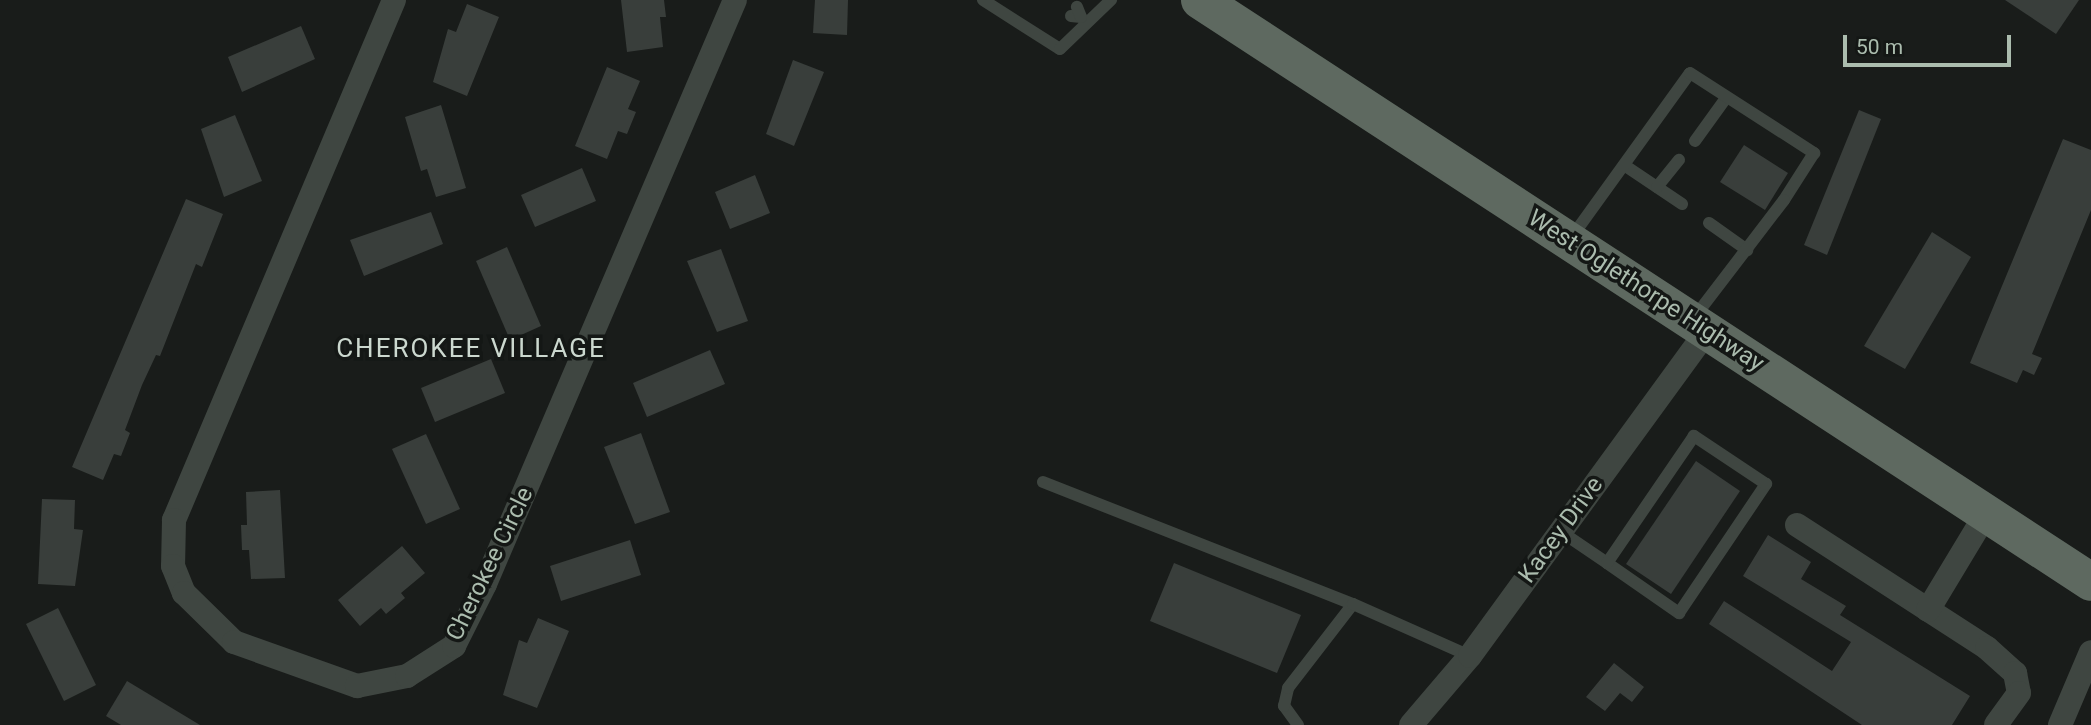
<!DOCTYPE html>
<style>
body{margin:0}
#map{position:relative;width:2091px;height:725px;overflow:hidden;background:#191c1a;font-family:Roboto,sans-serif}
div>[style]{position:absolute}
.building>*{inset:0;background:#393e3b}
.service>*{height:12px;margin:-6px;padding:0 6px;transform-origin:6px;border-radius:6px;background:#3f4641}
.minor>*{height:24px;margin:-12px;padding:0 12px;transform-origin:12px;border-radius:12px;background:#3f4641}
.trunk>*{height:38px;margin:-19px;padding:0 19px;transform-origin:19px;border-radius:19px;background:#5e6960}
span{translate:-50% -50%;white-space:nowrap;text-align:center;line-height:1.15;-webkit-text-stroke:7px #141715;paint-order:stroke}
.street-label{font-size:24px;color:#abbcae}
.neighbourhood-label{font-size:26px;color:#ccd8cf;letter-spacing:2px}
.scale{position:absolute;left:1843px;top:35px;width:168px;height:32px;box-sizing:border-box;border:4px solid #abbcae;border-top:0;padding-left:9px;font-size:21px;line-height:24px;white-space:nowrap;color:#abbcae;-webkit-text-stroke:5px #141715;paint-order:stroke}
</style>
<div id="map">
<div class="building">
<i style="clip-path:polygon(621px 0,664px 0,666px 17px,660px 17px,663px 47px,627px 52px)"></i>
<i style="clip-path:polygon(815px 0,848px 0,847px 35px,813px 33px)"></i>
<i style="clip-path:polygon(2005px 0,2079px 0,2056px 34px)"></i>
<i style="clip-path:polygon(467px 4px,499px 17px,467px 96px,433px 82px,448px 29px,456px 32px)"></i>
<i style="clip-path:polygon(301px 26px,315px 59px,242px 92px,228px 57px)"></i>
<i style="clip-path:polygon(793px 60px,824px 72px,794px 146px,766px 134px)"></i>
<i style="clip-path:polygon(607px 67px,640px 81px,628px 109px,636px 112px,627px 134px,618px 131px,607px 159px,575px 146px)"></i>
<i style="clip-path:polygon(441px 105px,466px 188px,436px 197px,427px 169px,421px 171px,405px 117px)"></i>
<i style="clip-path:polygon(1859px 110px,1881px 119px,1827px 255px,1804px 245px)"></i>
<i style="clip-path:polygon(235px 115px,262px 181px,224px 197px,201px 129px)"></i>
<i style="clip-path:polygon(2063px 139px,2091px 150px,2091px 210px,2032px 354px,2042px 358px,2034px 375px,2023px 370px,2017px 383px,1970px 363px)"></i>
<i style="clip-path:polygon(1744px 145px,1788px 173px,1765px 210px,1720px 182px)"></i>
<i style="clip-path:polygon(582px 168px,596px 201px,535px 227px,521px 195px)"></i>
<i style="clip-path:polygon(755px 175px,770px 213px,730px 229px,715px 192px)"></i>
<i style="clip-path:polygon(186px 199px,223px 214px,202px 267px,196px 264px,160px 356px,156px 355px,142px 385px,125px 430px,130px 433px,121px 456px,114px 454px,103px 480px,72px 467px)"></i>
<i style="clip-path:polygon(431px 212px,443px 244px,364px 276px,350px 240px)"></i>
<i style="clip-path:polygon(1932px 232px,1971px 257px,1905px 369px,1864px 346px)"></i>
<i style="clip-path:polygon(507px 247px,541px 326px,510px 340px,476px 261px)"></i>
<i style="clip-path:polygon(721px 249px,748px 321px,717px 332px,687px 261px)"></i>
<i style="clip-path:polygon(710px 350px,725px 384px,647px 417px,633px 383px)"></i>
<i style="clip-path:polygon(491px 359px,505px 393px,435px 422px,421px 388px)"></i>
<i style="clip-path:polygon(641px 433px,670px 512px,635px 524px,604px 447px)"></i>
<i style="clip-path:polygon(426px 434px,460px 509px,426px 524px,392px 449px)"></i>
<i style="clip-path:polygon(1696px 461px,1740px 491px,1671px 594px,1626px 564px)"></i>
<i style="clip-path:polygon(280px 490px,285px 578px,251px 579px,249px 550px,242px 550px,241px 525px,247px 525px,246px 492px)"></i>
<i style="clip-path:polygon(42px 499px,75px 500px,74px 529px,83px 530px,75px 586px,38px 584px)"></i>
<i style="clip-path:polygon(1768px 535px,1811px 562px,1801px 579px,1846px 606px,1840px 615px,1970px 696px,1952px 725px,1862px 725px,1709px 624px,1724px 601px,1832px 671px,1851px 642px,1743px 576px)"></i>
<i style="clip-path:polygon(630px 540px,641px 575px,561px 601px,550px 566px)"></i>
<i style="clip-path:polygon(402px 546px,425px 573px,401px 593px,405px 598px,386px 614px,381px 608px,360px 626px,338px 600px)"></i>
<i style="clip-path:polygon(1174px 563px,1301px 615px,1277px 673px,1150px 621px)"></i>
<i style="clip-path:polygon(58px 608px,96px 685px,64px 701px,26px 624px)"></i>
<i style="clip-path:polygon(538px 618px,569px 631px,537px 708px,503px 695px,519px 640px,527px 643px)"></i>
<i style="clip-path:polygon(1614px 663px,1644px 687px,1632px 702px,1620px 693px,1605px 711px,1586px 697px)"></i>
<i style="clip-path:polygon(127px 681px,200px 725px,121px 725px,106px 716px)"></i>
</div>
<div class="service">
<i style="left:983px;top:0;width:91px;rotate:32.5deg"></i>
<i style="left:1060px;top:49px;width:71px;rotate:-43.9deg"></i>
<i style="left:1071px;top:16px;width:10px;rotate:6deg"></i>
<i style="left:1081px;top:17px;width:11px;rotate:-112deg"></i>
<i style="left:1695px;top:141px;width:53px;rotate:-54.2deg"></i>
<i style="left:1624px;top:165px;width:70px;rotate:33.9deg"></i>
<i style="left:1657px;top:187px;width:35px;rotate:-51deg"></i>
<i style="left:1709px;top:223px;width:47px;rotate:35.4deg"></i>
<i style="left:1571px;top:238px;width:203px;rotate:-54.2deg"></i>
<i style="left:1690px;top:73px;width:148px;rotate:32.8deg"></i>
<i style="left:1814px;top:153px;width:56px;rotate:122.6deg"></i>
<i style="left:1784px;top:200px;width:150px;rotate:127.4deg"></i>
<i style="left:1043px;top:482px;width:333px;rotate:21.5deg"></i>
<i style="left:1560px;top:531px;width:57px;rotate:34.2deg"></i>
<i style="left:1607px;top:563px;width:88px;rotate:34.8deg"></i>
<i style="left:1679px;top:613px;width:156px;rotate:-56deg"></i>
<i style="left:1766px;top:484px;width:87px;rotate:-146.3deg"></i>
<i style="left:1694px;top:436px;width:154px;rotate:124.4deg"></i>
<i style="left:1298px;top:725px;width:24px;rotate:-126deg"></i>
<i style="left:1284px;top:706px;width:18px;rotate:-77deg"></i>
<i style="left:1288px;top:688px;width:106px;rotate:-52.3deg"></i>
<i style="left:1353px;top:604px;width:128px;rotate:24deg"></i>
</div>
<div class="minor">
<i style="left:394px;top:0;width:565px;rotate:112.93deg"></i>
<i style="left:174px;top:520px;width:46px;rotate:91.2deg"></i>
<i style="left:173px;top:566px;width:29px;rotate:68deg"></i>
<i style="left:184px;top:593px;width:70px;rotate:44.4deg"></i>
<i style="left:234px;top:642px;width:131px;rotate:19.7deg"></i>
<i style="left:357px;top:686px;width:51px;rotate:-11.3deg"></i>
<i style="left:407px;top:676px;width:56px;rotate:-32.6deg"></i>
<i style="left:454px;top:646px;width:69px;rotate:-63.4deg"></i>
<i style="left:485px;top:584px;width:635px;rotate:-66.83deg"></i>
<i style="left:1797px;top:525px;width:226px;rotate:32.9deg"></i>
<i style="left:1987px;top:648px;width:38px;rotate:42deg"></i>
<i style="left:2015px;top:673px;width:20px;rotate:79deg"></i>
<i style="left:2019px;top:693px;width:39px;rotate:126deg"></i>
<i style="left:1928px;top:610px;width:112px;rotate:-58.9deg"></i>
<i style="left:1411px;top:725px;width:91px;rotate:-49.5deg"></i>
<i style="left:1470px;top:656px;width:402px;rotate:-53.9deg"></i>
<i style="left:2060px;top:725px;width:79px;rotate:-67deg"></i>
</div>
<div class="trunk">
<i style="left:1200px;top:0;width:1064px;rotate:33.15deg"></i>
</div>
<div class="street-label">
<span style="left:1646px;top:291px;rotate:33deg">West Oglethorpe Highway</span>
<span style="left:1561px;top:530px;rotate:-54deg">Kacey Drive</span>
<span style="left:490px;top:564px;rotate:-64deg">Cherokee Circle</span>
</div>
<div class="neighbourhood-label">
<span style="left:471px;top:349px">CHEROKEE VILLAGE</span>
</div>
<div class="scale">50 m</div>
</div>
